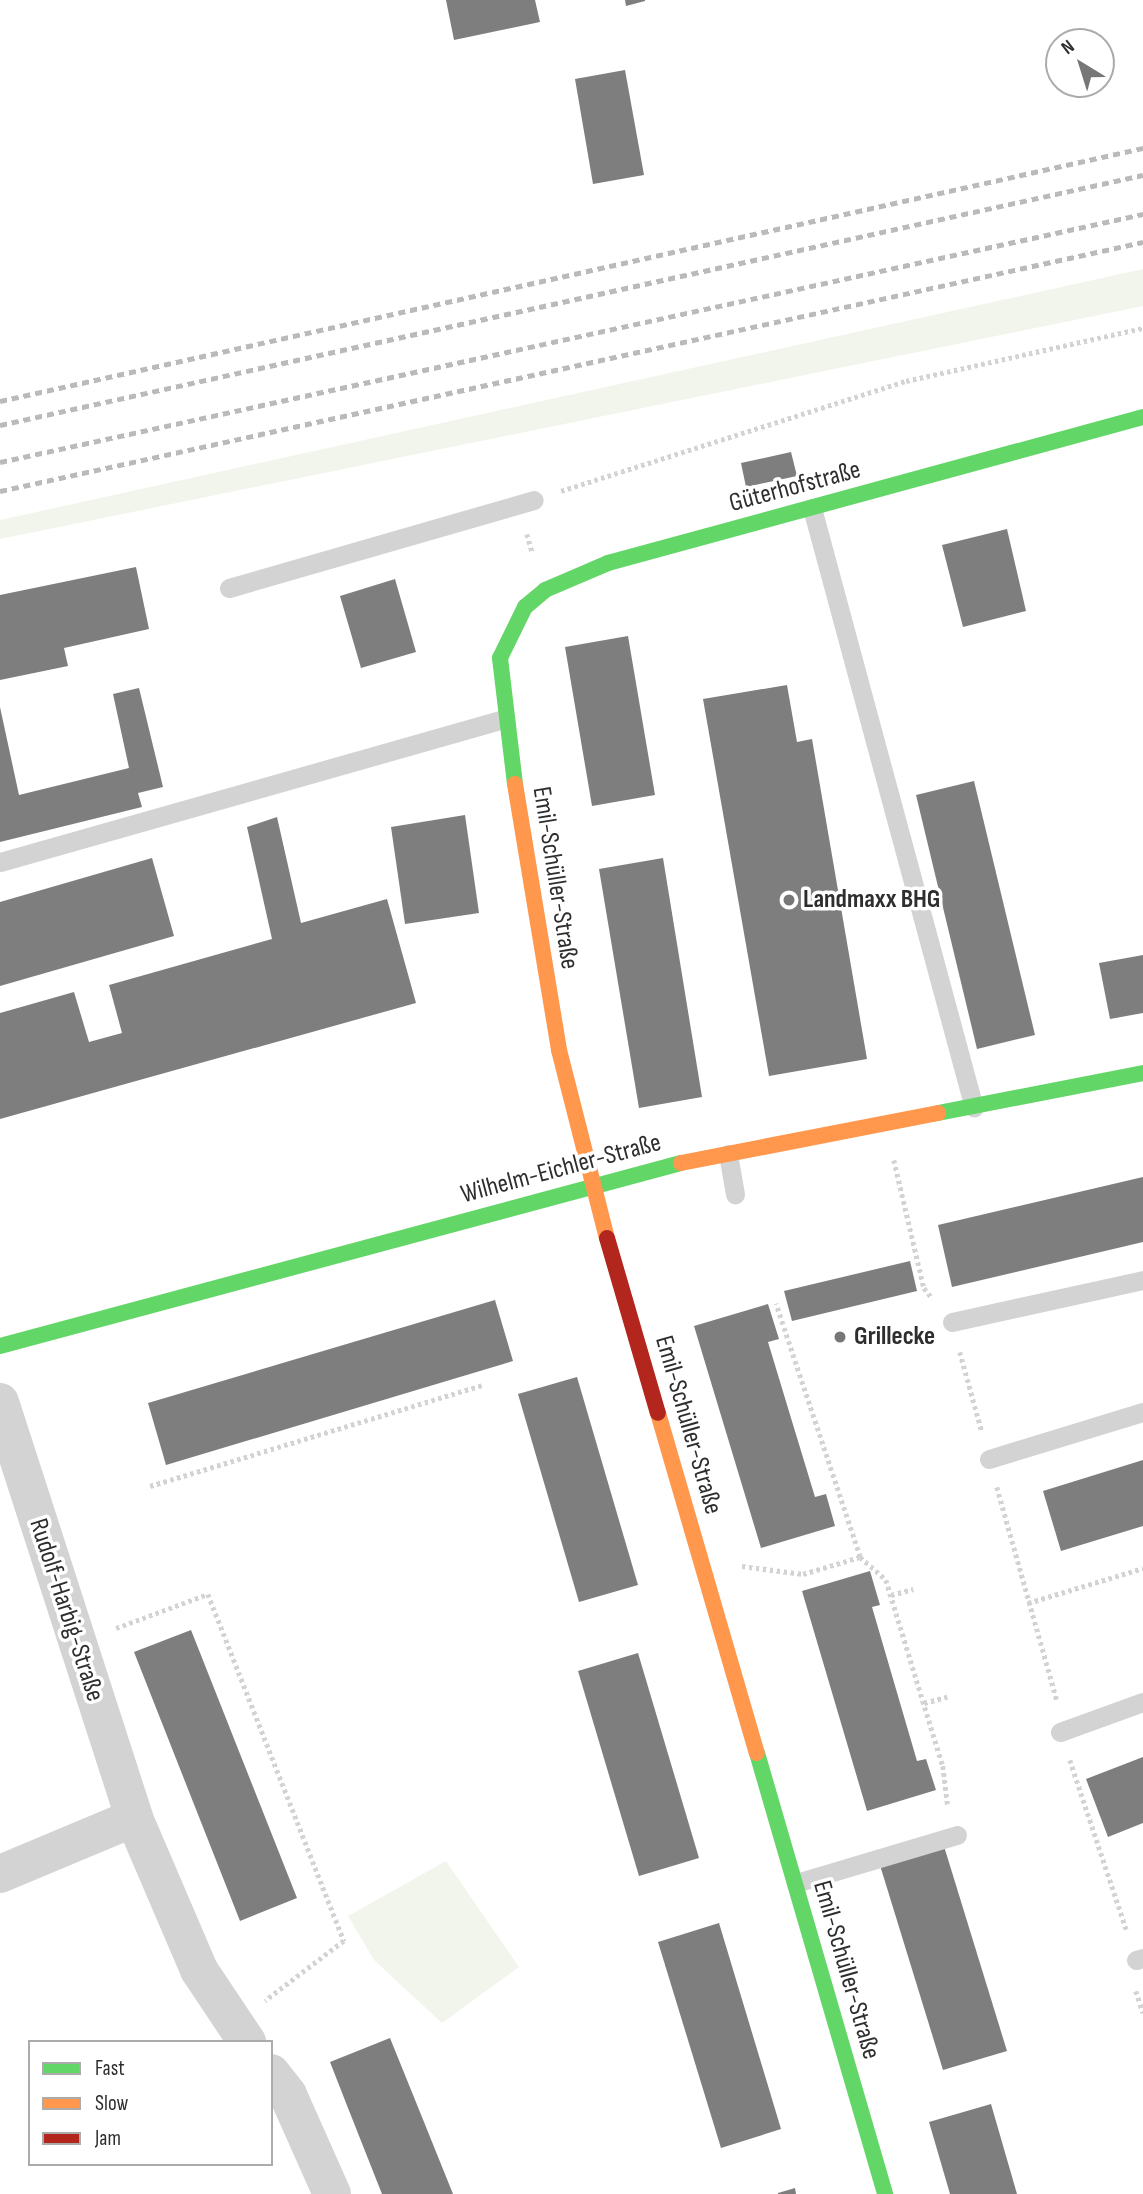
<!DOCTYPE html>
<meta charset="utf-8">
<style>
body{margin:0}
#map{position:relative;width:1143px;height:2194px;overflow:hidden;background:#fff;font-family:"Sofia Sans Condensed",sans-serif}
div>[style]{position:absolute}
.green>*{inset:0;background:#f2f5eb}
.building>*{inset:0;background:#7e7e7e}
.path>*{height:4.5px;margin-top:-2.25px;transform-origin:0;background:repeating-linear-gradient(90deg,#d3d3d3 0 3.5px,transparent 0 7px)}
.lane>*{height:19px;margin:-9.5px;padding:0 9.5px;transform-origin:9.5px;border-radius:9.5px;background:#d3d3d3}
.street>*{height:38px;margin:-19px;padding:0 19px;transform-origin:19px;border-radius:19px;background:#d3d3d3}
.fast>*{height:16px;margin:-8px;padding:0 8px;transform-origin:8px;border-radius:8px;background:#63d668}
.slow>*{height:16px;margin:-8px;padding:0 8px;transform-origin:8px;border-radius:8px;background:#ff974d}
.jam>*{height:16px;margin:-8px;padding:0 8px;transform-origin:8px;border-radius:8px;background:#b3261e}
.rail>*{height:5px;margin-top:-2.5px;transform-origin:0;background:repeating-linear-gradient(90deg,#bababa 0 7px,transparent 0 12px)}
.dots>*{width:19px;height:19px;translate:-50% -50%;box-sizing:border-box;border:4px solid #fff;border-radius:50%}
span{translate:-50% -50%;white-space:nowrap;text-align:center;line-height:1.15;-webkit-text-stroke:7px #fff;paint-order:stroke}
.street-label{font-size:26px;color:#2e2e2e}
.poi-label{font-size:26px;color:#2e2e2e;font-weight:700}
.left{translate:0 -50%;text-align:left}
.legend{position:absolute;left:28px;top:2040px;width:245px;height:126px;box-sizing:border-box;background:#fff;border:2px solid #ababab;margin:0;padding:9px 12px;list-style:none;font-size:21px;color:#2e2e2e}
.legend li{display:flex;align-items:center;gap:14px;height:35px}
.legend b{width:35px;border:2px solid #ababab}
.north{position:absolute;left:1045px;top:28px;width:70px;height:70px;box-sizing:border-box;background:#fff;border:2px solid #ababab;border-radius:50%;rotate:322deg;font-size:19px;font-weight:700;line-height:28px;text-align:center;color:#2e2e2e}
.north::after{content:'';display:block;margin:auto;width:24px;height:32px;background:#777;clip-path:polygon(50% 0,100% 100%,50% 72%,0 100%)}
</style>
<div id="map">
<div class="green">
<i style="clip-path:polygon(1143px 269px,1143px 306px,0 539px,0 520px)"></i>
<i style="clip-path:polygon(446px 1861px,519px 1967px,442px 2023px,374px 1960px,348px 1916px)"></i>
</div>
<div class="building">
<i style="clip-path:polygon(446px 0,535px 0,540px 22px,454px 40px)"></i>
<i style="clip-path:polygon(625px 0,645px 0,645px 1px,626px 6px)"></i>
<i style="clip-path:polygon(625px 70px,644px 175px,593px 184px,575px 79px)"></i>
<i style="clip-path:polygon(791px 452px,797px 476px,746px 487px,741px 463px)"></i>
<i style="clip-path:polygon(1007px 529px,1026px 611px,963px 627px,942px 545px)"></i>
<i style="clip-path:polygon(136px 567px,149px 629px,64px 648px,68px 666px,0 680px,0 595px)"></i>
<i style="clip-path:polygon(395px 579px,416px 652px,361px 668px,340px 596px)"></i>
<i style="clip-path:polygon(628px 636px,655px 795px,592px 806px,565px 647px)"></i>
<i style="clip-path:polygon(787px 685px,797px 742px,812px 739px,867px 1059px,769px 1076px,703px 699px)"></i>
<i style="clip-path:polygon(139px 688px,163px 787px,138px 793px,142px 807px,0 842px,0 707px,19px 795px,129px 768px,113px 694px)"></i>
<i style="clip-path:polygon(974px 781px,1035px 1035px,977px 1049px,916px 795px)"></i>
<i style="clip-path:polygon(465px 815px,479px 913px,405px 924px,391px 827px)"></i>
<i style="clip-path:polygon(277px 817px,301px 923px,387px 899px,416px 1003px,0 1119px,0 1013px,74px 992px,89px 1042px,122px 1033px,109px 985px,272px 939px,247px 827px)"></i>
<i style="clip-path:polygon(152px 858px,174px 936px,0 986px,0 902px)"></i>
<i style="clip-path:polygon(663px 858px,702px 1097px,639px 1108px,599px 869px)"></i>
<i style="clip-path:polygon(1143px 955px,1143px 1013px,1110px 1019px,1099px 963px)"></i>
<i style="clip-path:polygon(1143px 1177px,1143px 1242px,952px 1287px,938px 1225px)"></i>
<i style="clip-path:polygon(910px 1261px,917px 1291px,792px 1321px,784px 1291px)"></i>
<i style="clip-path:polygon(495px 1300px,513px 1361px,166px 1465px,148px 1403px)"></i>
<i style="clip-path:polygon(768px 1304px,779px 1339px,768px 1342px,791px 1418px,815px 1497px,826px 1494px,835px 1526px,761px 1548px,694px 1326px)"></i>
<i style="clip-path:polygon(577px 1377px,638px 1585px,579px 1602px,518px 1394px)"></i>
<i style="clip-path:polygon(1143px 1460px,1143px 1526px,1061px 1551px,1043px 1491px)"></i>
<i style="clip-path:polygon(870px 1571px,880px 1605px,872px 1607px,917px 1761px,926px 1759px,936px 1790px,867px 1811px,802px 1591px)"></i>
<i style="clip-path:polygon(191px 1630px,297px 1898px,240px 1921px,134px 1652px)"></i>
<i style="clip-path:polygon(638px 1653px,699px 1858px,639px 1876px,578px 1671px)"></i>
<i style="clip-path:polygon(1143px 1757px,1143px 1823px,1108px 1837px,1086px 1779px)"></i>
<i style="clip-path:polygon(943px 1843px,1007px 2051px,943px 2070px,879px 1862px)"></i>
<i style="clip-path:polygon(719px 1923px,781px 2129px,721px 2148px,658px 1942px)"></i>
<i style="clip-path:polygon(390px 2038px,426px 2127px,453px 2194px,382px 2194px,348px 2108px,330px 2062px)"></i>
<i style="clip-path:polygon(991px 2104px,1017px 2194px,950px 2194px,929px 2122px)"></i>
<i style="clip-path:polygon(795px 2188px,796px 2194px,778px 2194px,778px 2193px)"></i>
</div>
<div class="path">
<i style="left:561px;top:491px;width:362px;rotate:-17.7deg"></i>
<i style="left:906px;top:381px;width:243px;rotate:-12.6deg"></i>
<i style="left:527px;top:534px;width:19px;rotate:74deg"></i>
<i style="left:894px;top:1160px;width:131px;rotate:76.8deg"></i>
<i style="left:924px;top:1288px;width:14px;rotate:51deg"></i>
<i style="left:960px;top:1352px;width:83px;rotate:74.6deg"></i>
<i style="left:150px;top:1486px;width:347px;rotate:-16.9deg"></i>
<i style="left:997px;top:1487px;width:222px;rotate:74.3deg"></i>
<i style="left:860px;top:1557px;width:35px;rotate:41deg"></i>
<i style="left:886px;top:1580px;width:195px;rotate:73deg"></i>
<i style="left:943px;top:1766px;width:41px;rotate:83deg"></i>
<i style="left:742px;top:1566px;width:62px;rotate:7.5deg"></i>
<i style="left:803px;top:1574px;width:59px;rotate:-16.6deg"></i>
<i style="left:860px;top:1557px;width:267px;rotate:-108.4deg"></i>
<i style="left:891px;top:1595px;width:23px;rotate:-15deg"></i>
<i style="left:1028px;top:1603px;width:120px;rotate:-16.9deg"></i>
<i style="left:116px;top:1628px;width:98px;rotate:-20.3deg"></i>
<i style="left:208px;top:1594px;width:373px;rotate:68.6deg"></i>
<i style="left:344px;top:1941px;width:99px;rotate:142.8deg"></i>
<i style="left:924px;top:1703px;width:24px;rotate:-15deg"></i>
<i style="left:1070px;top:1760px;width:180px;rotate:71.6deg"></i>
<i style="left:1136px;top:1991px;width:23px;rotate:72deg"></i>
</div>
<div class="lane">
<i style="left:812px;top:508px;width:621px;rotate:74.89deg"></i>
<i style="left:229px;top:588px;width:317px;rotate:-16.1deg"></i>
<i style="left:0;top:862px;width:524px;rotate:-15.84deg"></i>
<i style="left:728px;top:1154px;width:41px;rotate:80.1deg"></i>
<i style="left:952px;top:1322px;width:196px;rotate:-12.4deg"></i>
<i style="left:989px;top:1459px;width:161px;rotate:-17deg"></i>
<i style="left:1060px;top:1732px;width:88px;rotate:-19.9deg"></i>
<i style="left:796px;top:1883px;width:168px;rotate:-16.6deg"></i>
<i style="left:1136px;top:1960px;width:7px;rotate:-16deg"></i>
</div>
<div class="street">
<i style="left:0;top:1402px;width:437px;rotate:72.1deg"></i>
<i style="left:134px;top:1818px;width:165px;rotate:66.8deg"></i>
<i style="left:199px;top:1970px;width:87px;rotate:56.3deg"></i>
<i style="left:0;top:1874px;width:145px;rotate:-22.7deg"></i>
<i style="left:271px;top:2073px;width:28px;rotate:52deg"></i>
<i style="left:288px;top:2095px;width:108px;rotate:66deg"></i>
</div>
<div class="fast">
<i style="left:515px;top:784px;width:127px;rotate:-96.8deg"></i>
<i style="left:500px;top:658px;width:57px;rotate:-63.9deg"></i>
<i style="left:525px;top:607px;width:26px;rotate:-40deg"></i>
<i style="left:545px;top:590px;width:69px;rotate:-23.2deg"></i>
<i style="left:608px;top:563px;width:555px;rotate:-15.26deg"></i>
<i style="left:938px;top:1113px;width:209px;rotate:-11deg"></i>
<i style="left:0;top:1346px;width:705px;rotate:-15.04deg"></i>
<i style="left:757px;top:1753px;width:459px;rotate:73.8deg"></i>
</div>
<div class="slow">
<i style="left:515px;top:784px;width:270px;rotate:80.6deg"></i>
<i style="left:559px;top:1050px;width:194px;rotate:75.7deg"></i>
<i style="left:681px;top:1163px;width:262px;rotate:-11deg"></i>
<i style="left:658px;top:1413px;width:354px;rotate:73.8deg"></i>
</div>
<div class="jam">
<i style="left:607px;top:1238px;width:182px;rotate:73.8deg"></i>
</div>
<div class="rail">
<i style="left:0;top:401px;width:1171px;rotate:-12.48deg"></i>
<i style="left:0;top:425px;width:1170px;rotate:-12.34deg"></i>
<i style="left:0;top:462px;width:1170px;rotate:-12.24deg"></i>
<i style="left:0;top:491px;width:1170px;rotate:-12.29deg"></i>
</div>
<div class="dots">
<i style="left:789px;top:900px;background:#777"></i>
<i style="left:840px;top:1337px;background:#777"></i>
</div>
<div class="street-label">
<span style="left:795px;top:487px;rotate:-15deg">Güterhofstraße</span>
<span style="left:555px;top:878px;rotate:81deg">Emil-Schüller-Straße</span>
<span style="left:561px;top:1169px;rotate:-15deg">Wilhelm-Eichler-Straße</span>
<span style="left:688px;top:1425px;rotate:74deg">Emil-Schüller-Straße</span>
<span style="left:66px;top:1610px;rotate:72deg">Rudolf-Harbig-Straße</span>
<span style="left:846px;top:1970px;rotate:74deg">Emil-Schüller-Straße</span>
</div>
<div class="poi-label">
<span class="left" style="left:803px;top:900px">Landmaxx BHG</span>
<span class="left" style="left:854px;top:1337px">Grillecke</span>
</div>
<ul class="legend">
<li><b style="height:9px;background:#63d668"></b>Fast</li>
<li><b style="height:9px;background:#ff974d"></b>Slow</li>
<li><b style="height:9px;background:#b3261e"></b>Jam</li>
</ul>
<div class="north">N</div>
</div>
